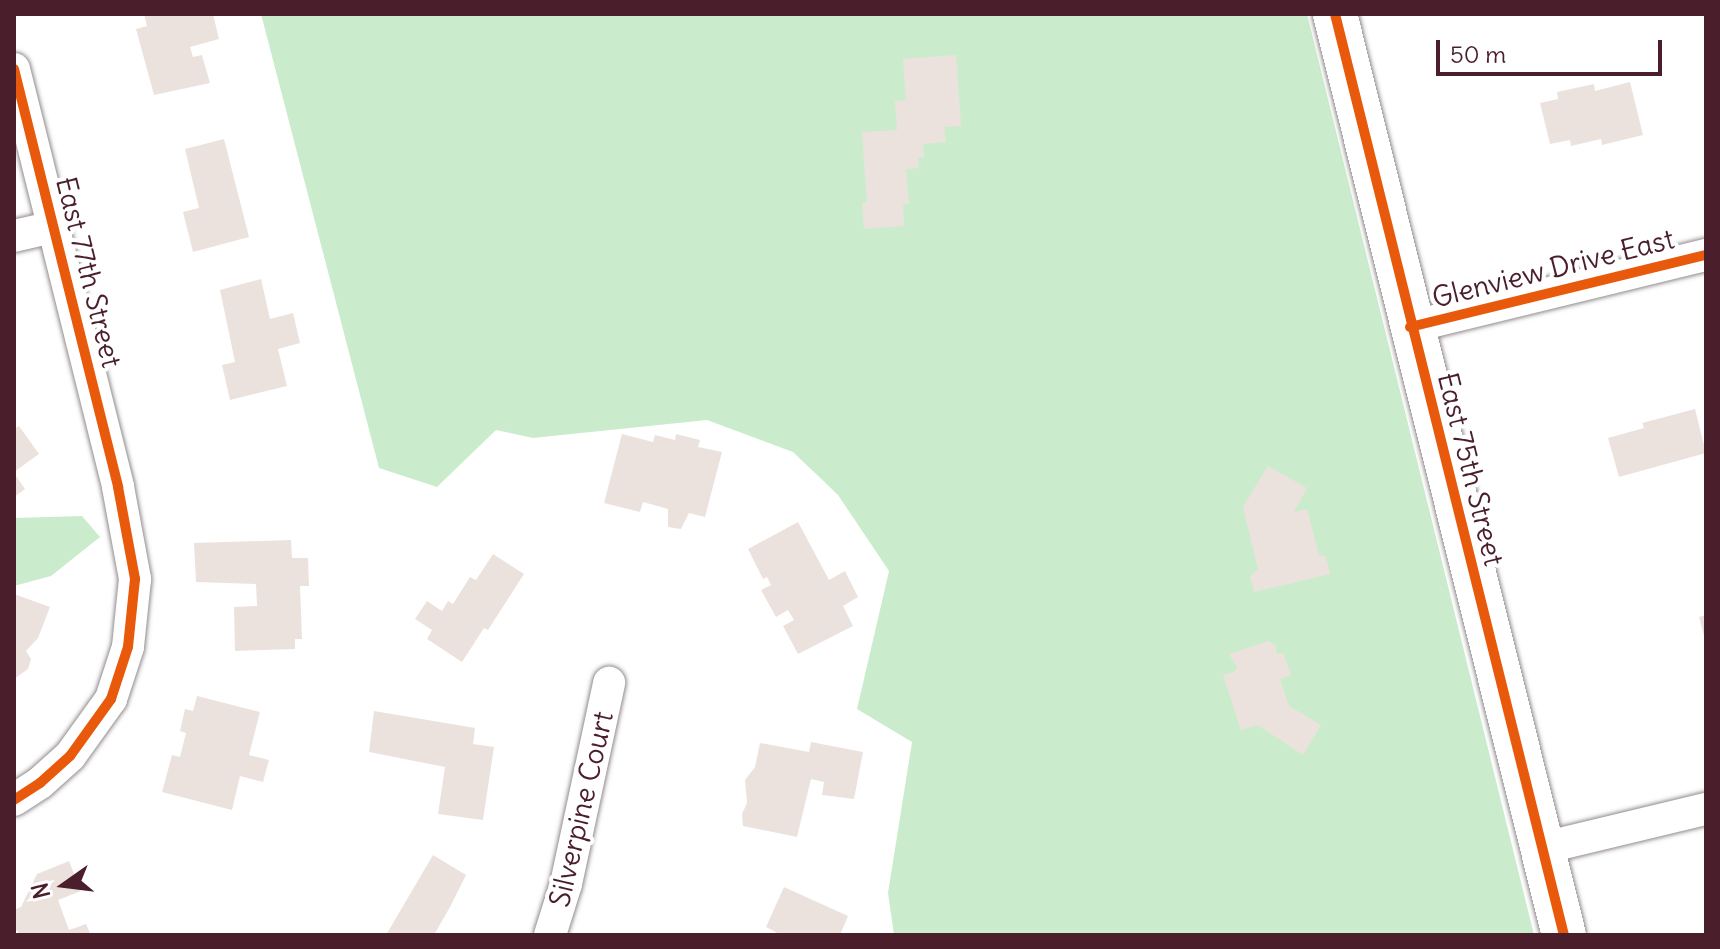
<!DOCTYPE html>
<style>
body{margin:0}
#map{position:relative;width:1720px;height:949px;overflow:hidden;background:#fff;font-family:Delius,sans-serif}
div>[style]{position:absolute}
.green>*{inset:0;background:#cbeccc}
.building>*{inset:0;background:#ece2dd}
.roads{filter:drop-shadow(0 0 2px #948c8e) drop-shadow(0 0 2px #948c8e)}
.street>*{height:32px;margin:-16px;padding:0 16px;transform-origin:16px;border-radius:16px;background:#fff}
.secondary>*{height:44px;margin:-22px;padding:0 22px;transform-origin:22px;border-radius:22px;background:#fff}
.cycleway>*{height:10px;margin:-5px;padding:0 5px;transform-origin:5px;border-radius:5px;background:#e8590c}
span{translate:-50% -50%;white-space:nowrap;text-align:center;line-height:1.15;-webkit-text-stroke:8px #fff;paint-order:stroke}
.street-label{font-size:28px;color:#4a1f2b}
.frame{position:absolute;inset:0;border:16px solid #4a1f2b;pointer-events:none}
.north{position:absolute;left:24px;top:845px;width:80px;height:80px;-webkit-text-stroke:6px #fff;paint-order:stroke;rotate:256deg;font-size:22px;font-weight:700;line-height:32px;text-align:center;color:#4a1f2b}
.north::after{content:'';display:block;margin:auto;width:28px;height:36px;background:#4a1f2b;clip-path:polygon(50% 0,100% 100%,50% 72%,0 100%)}
.scale{position:absolute;left:1436px;top:40px;width:226px;height:36px;box-sizing:border-box;border:4px solid #4a1f2b;border-top:0;padding-left:10px;font-size:24px;line-height:28px;white-space:nowrap;color:#4a1f2b;-webkit-text-stroke:6px #fff;paint-order:stroke}
</style>
<div id="map">
<div class="green">
<i style="clip-path:polygon(261px 14px,1307px 14px,1534px 935px,894px 935px,888px 893px,912px 742px,857px 709px,889px 571px,838px 495px,793px 452px,707px 420px,533px 438px,496px 430px,437px 487px,379px 468px)"></i>
<i style="clip-path:polygon(82px 516px,100px 537px,51px 576px,14px 586px,14px 518px)"></i>
</div>
<div class="building">
<i style="clip-path:polygon(144px 14px,213px 14px,219px 39px,190px 47px,193px 57px,202px 55px,210px 83px,154px 95px,136px 29px,147px 26px)"></i>
<i style="clip-path:polygon(956px 55px,961px 126px,944px 127px,946px 142px,923px 144px,924px 157px,918px 158px,919px 168px,906px 169px,909px 204px,903px 205px,904px 226px,864px 229px,862px 203px,867px 202px,862px 132px,897px 130px,895px 101px,906px 100px,903px 59px)"></i>
<i style="clip-path:polygon(1630px 82px,1643px 135px,1602px 145px,1601px 139px,1571px 146px,1570px 140px,1550px 144px,1540px 103px,1558px 99px,1557px 92px,1594px 84px,1595px 91px)"></i>
<i style="clip-path:polygon(224px 139px,249px 237px,193px 252px,183px 212px,199px 208px,185px 149px)"></i>
<i style="clip-path:polygon(261px 279px,270px 319px,293px 313px,300px 343px,278px 349px,287px 386px,230px 400px,222px 365px,235px 362px,220px 290px)"></i>
<i style="clip-path:polygon(1695px 409px,1706px 453px,1619px 477px,1608px 438px,1644px 428px,1642px 423px)"></i>
<i style="clip-path:polygon(19px 426px,39px 454px,14px 472px,14px 429px)"></i>
<i style="clip-path:polygon(622px 434px,653px 442px,655px 435px,675px 440px,676px 434px,700px 440px,698px 447px,722px 452px,705px 517px,689px 513px,681px 529px,668px 527px,668px 509px,643px 502px,640px 512px,604px 503px)"></i>
<i style="clip-path:polygon(1268px 466px,1307px 488px,1294px 512px,1307px 509px,1319px 555px,1326px 557px,1330px 574px,1254px 592px,1250px 576px,1258px 569px,1243px 507px)"></i>
<i style="clip-path:polygon(14px 473px,25px 489px,14px 497px)"></i>
<i style="clip-path:polygon(798px 522px,829px 580px,845px 571px,858px 597px,843px 606px,853px 626px,798px 654px,783px 626px,794px 620px,788px 610px,776px 617px,761px 590px,771px 585px,767px 577px,763px 579px,748px 549px)"></i>
<i style="clip-path:polygon(291px 540px,292px 558px,308px 558px,309px 586px,300px 586px,302px 639px,295px 639px,295px 649px,235px 651px,234px 607px,257px 606px,256px 584px,196px 582px,194px 543px)"></i>
<i style="clip-path:polygon(493px 554px,524px 574px,488px 630px,484px 628px,462px 662px,427px 639px,432px 630px,415px 619px,427px 601px,442px 611px,448px 601px,453px 604px,470px 577px,476px 580px)"></i>
<i style="clip-path:polygon(14px 594px,50px 607px,38px 638px,26px 651px,31px 659px,28px 669px,14px 679px)"></i>
<i style="clip-path:polygon(1706px 615px,1706px 640px,1705px 640px,1699px 617px)"></i>
<i style="clip-path:polygon(1268px 641px,1276px 646px,1277px 654px,1283px 653px,1291px 675px,1280px 679px,1289px 706px,1321px 725px,1303px 755px,1258px 725px,1241px 730px,1223px 675px,1234px 672px,1237px 667px,1229px 654px)"></i>
<i style="clip-path:polygon(197px 696px,260px 712px,249px 755px,269px 760px,263px 782px,240px 776px,232px 810px,162px 792px,172px 755px,180px 757px,186px 733px,180px 731px,185px 709px,193px 711px)"></i>
<i style="clip-path:polygon(374px 711px,475px 728px,473px 744px,494px 747px,483px 820px,438px 814px,445px 767px,369px 752px)"></i>
<i style="clip-path:polygon(811px 742px,863px 752px,854px 799px,822px 795px,824px 782px,811px 779px,797px 837px,743px 826px,742px 814px,747px 803px,745px 780px,755px 767px,760px 743px,809px 752px)"></i>
<i style="clip-path:polygon(433px 855px,466px 875px,450px 907px,434px 935px,386px 935px)"></i>
<i style="clip-path:polygon(69px 861px,81px 891px,58px 900px,69px 930px,86px 924px,91px 935px,20px 935px,14px 927px,14px 910px,21px 907px,37px 874px)"></i>
<i style="clip-path:polygon(784px 887px,848px 916px,840px 935px,781px 935px,766px 927px)"></i>
</div>
<div class="roads">
<div class="street">
<i style="left:14px;top:69px;width:431px;rotate:76deg"></i>
<i style="left:118px;top:487px;width:94px;rotate:79.5deg"></i>
<i style="left:135px;top:579px;width:68px;rotate:95.9deg"></i>
<i style="left:128px;top:647px;width:55px;rotate:108.1deg"></i>
<i style="left:111px;top:699px;width:70px;rotate:125.7deg"></i>
<i style="left:70px;top:756px;width:40px;rotate:138deg"></i>
<i style="left:40px;top:783px;width:31px;rotate:147deg"></i>
<i style="left:14px;top:236px;width:40px;rotate:-13deg"></i>
<i style="left:1410px;top:327px;width:305px;rotate:-13.7deg"></i>
<i style="left:1543px;top:848px;width:168px;rotate:-13.5deg"></i>
<i style="left:550px;top:935px;width:53px;rotate:-72.6deg"></i>
<i style="left:566px;top:884px;width:206px;rotate:-77.9deg"></i>
</div>
<div class="secondary">
<i style="left:1335px;top:14px;width:949px;rotate:76.04deg"></i>
</div>
</div>
<div class="cycleway">
<i style="left:1335px;top:14px;width:949px;rotate:76.04deg"></i>
<i style="left:14px;top:69px;width:431px;rotate:76deg"></i>
<i style="left:118px;top:487px;width:94px;rotate:79.5deg"></i>
<i style="left:135px;top:579px;width:68px;rotate:95.9deg"></i>
<i style="left:128px;top:647px;width:55px;rotate:108.1deg"></i>
<i style="left:111px;top:699px;width:70px;rotate:125.7deg"></i>
<i style="left:70px;top:756px;width:40px;rotate:138deg"></i>
<i style="left:40px;top:783px;width:31px;rotate:147deg"></i>
<i style="left:1410px;top:327px;width:305px;rotate:-13.7deg"></i>
</div>
<div class="street-label">
<span style="left:1553px;top:268px;rotate:-14deg">Glenview Drive East</span>
<span style="left:89px;top:272px;rotate:76deg">East 77th Street</span>
<span style="left:1471px;top:469px;rotate:76deg">East 75th Street</span>
<span style="left:581px;top:809px;rotate:-77deg">Silverpine Court</span>
</div>
<div class="frame"></div>
<div class="north">N</div>
<div class="scale">50 m</div>
</div>
